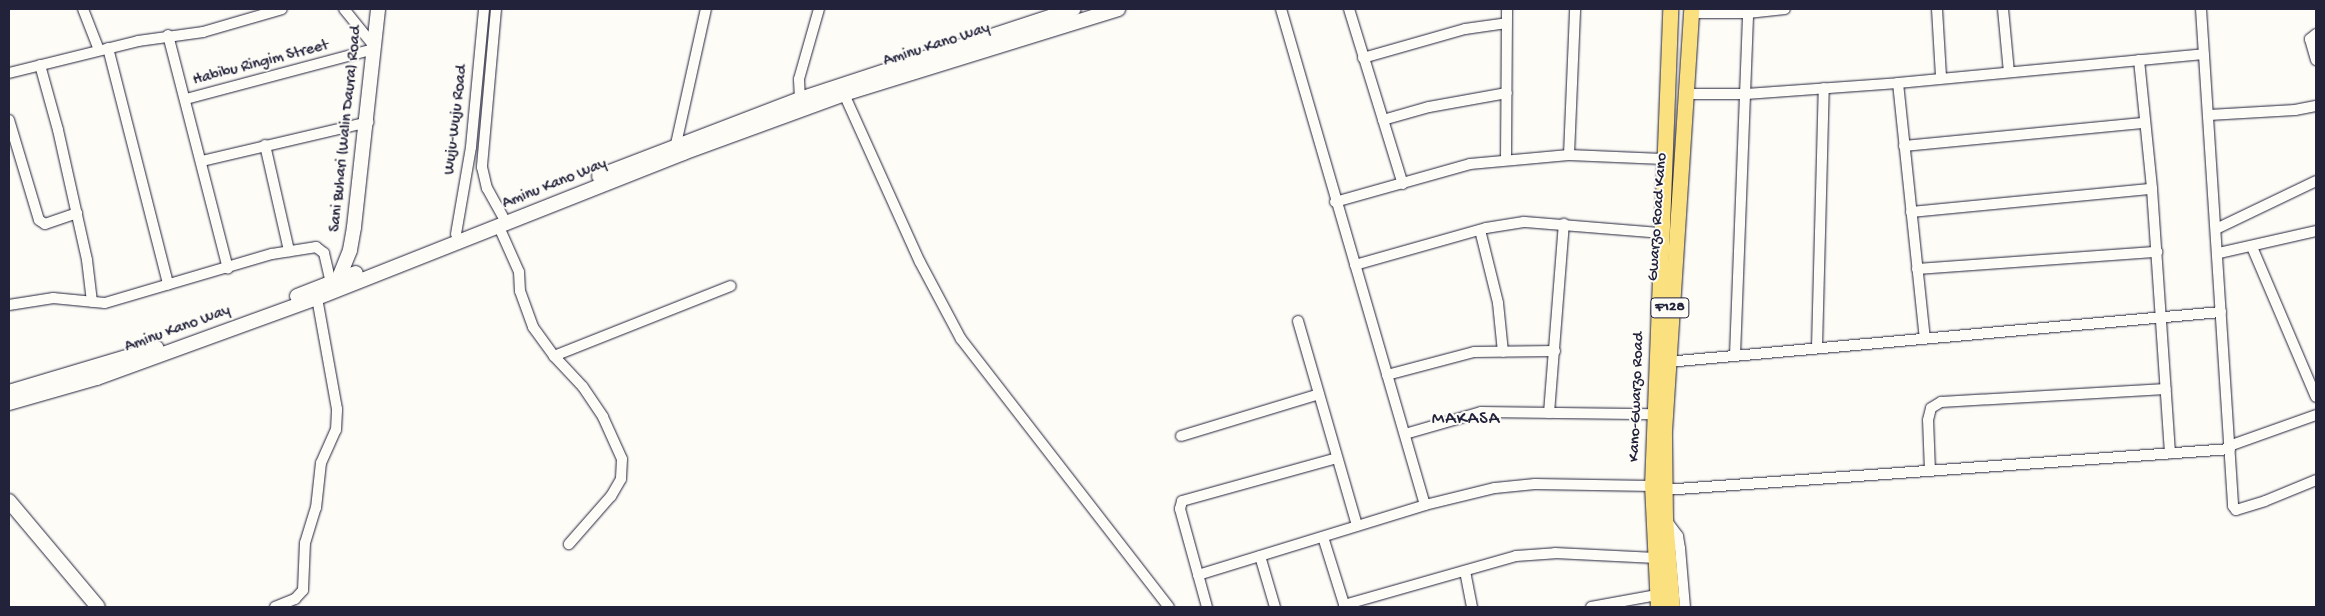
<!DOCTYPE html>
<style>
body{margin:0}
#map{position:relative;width:2325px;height:616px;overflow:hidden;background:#fdfcf7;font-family:"Gochi Hand",sans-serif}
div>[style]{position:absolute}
.roads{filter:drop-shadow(0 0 1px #22223b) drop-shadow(0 0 1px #22223b)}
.street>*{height:10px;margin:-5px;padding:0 5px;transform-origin:5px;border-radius:5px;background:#fdfcf7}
.secondary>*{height:14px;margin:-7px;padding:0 7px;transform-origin:7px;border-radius:7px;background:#fdfcf7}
.primary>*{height:15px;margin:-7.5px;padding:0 7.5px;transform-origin:7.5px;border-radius:7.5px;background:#fbe080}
span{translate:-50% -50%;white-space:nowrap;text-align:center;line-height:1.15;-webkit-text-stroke:4px #fdfcf7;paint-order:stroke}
.shield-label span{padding:1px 4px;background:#fdfcf7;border:1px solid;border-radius:4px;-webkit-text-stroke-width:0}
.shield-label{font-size:15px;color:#22223b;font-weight:700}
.street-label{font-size:16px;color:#22223b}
.neighbourhood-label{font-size:18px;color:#22223b;letter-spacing:1px}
.frame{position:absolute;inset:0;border:10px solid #22223b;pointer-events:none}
</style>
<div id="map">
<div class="roads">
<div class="street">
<i style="left:83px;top:9px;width:44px;rotate:68.7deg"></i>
<i style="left:344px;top:9px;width:48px;rotate:51deg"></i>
<i style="left:496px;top:9px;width:159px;rotate:95.1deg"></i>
<i style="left:482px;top:167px;width:22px;rotate:77deg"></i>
<i style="left:487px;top:188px;width:33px;rotate:61deg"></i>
<i style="left:1281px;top:9px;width:516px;rotate:73.81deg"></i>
<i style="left:1349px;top:9px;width:183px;rotate:72.9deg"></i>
<i style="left:1937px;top:9px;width:68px;rotate:86.6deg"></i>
<i style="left:2003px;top:9px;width:63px;rotate:84.6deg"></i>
<i style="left:2201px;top:9px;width:498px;rotate:86.3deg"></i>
<i style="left:2233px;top:506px;width:5px;rotate:53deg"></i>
<i style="left:2236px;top:510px;width:30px;rotate:-17deg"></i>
<i style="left:2265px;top:501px;width:55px;rotate:-22.4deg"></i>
<i style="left:1691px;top:13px;width:57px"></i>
<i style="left:1748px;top:13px;width:37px;rotate:-6deg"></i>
<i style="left:2316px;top:34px;width:8px;rotate:140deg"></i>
<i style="left:2310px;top:39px;width:22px;rotate:74deg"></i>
<i style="left:168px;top:35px;width:241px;rotate:75.6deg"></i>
<i style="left:108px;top:48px;width:244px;rotate:75.7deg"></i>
<i style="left:1363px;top:58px;width:106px;rotate:-15.9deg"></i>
<i style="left:1465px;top:29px;width:42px;rotate:-8.1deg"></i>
<i style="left:2139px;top:60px;width:130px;rotate:84.2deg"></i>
<i style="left:2152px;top:189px;width:265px;rotate:86.1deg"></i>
<i style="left:40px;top:65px;width:67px;rotate:74.5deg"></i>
<i style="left:58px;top:130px;width:133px;rotate:77.4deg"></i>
<i style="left:87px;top:260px;width:42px;rotate:83.2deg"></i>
<i style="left:9px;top:73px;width:133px;rotate:-13.9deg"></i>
<i style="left:138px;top:41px;width:66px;rotate:-7.9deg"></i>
<i style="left:203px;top:32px;width:82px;rotate:-16.2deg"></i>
<i style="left:1898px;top:83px;width:257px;rotate:84deg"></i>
<i style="left:844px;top:94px;width:184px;rotate:65.7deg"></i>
<i style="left:920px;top:262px;width:87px;rotate:62deg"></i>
<i style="left:961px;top:339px;width:339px;rotate:52.2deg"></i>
<i style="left:1686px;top:94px;width:60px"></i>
<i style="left:1746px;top:94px;width:152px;rotate:-4.1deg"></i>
<i style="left:1898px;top:83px;width:307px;rotate:-5.4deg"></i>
<i style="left:186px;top:99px;width:195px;rotate:-14.9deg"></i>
<i style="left:800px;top:99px;width:20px;rotate:-93deg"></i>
<i style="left:799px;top:79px;width:73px;rotate:-74.1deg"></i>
<i style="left:2209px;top:115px;width:86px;rotate:-3.3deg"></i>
<i style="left:2295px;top:110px;width:21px;rotate:-11deg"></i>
<i style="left:9px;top:120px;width:104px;rotate:73.3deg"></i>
<i style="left:39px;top:220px;width:7px;rotate:34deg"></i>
<i style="left:45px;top:224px;width:34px;rotate:-19deg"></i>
<i style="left:1383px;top:120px;width:48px;rotate:-15.8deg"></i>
<i style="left:1429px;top:107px;width:79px;rotate:-10.2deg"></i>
<i style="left:676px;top:144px;width:138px;rotate:-77.5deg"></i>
<i style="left:265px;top:145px;width:109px;rotate:77.2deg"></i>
<i style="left:1904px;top:146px;width:242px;rotate:-5.5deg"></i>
<i style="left:1569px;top:155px;width:146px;rotate:-87.6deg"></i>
<i style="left:1506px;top:159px;width:150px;rotate:-89.6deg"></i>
<i style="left:202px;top:161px;width:171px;rotate:-13.2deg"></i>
<i style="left:1335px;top:202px;width:140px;rotate:-15.7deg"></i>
<i style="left:1470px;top:164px;width:99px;rotate:-5.2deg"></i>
<i style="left:1569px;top:155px;width:94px;rotate:2.4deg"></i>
<i style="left:1911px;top:212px;width:242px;rotate:-5.5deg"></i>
<i style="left:499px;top:227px;width:49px;rotate:66deg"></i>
<i style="left:519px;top:272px;width:19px;rotate:87deg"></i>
<i style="left:520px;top:291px;width:38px;rotate:70deg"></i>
<i style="left:533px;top:327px;width:36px;rotate:54deg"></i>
<i style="left:554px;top:356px;width:42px;rotate:46.9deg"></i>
<i style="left:583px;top:387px;width:36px;rotate:56deg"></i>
<i style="left:603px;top:417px;width:46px;rotate:65.7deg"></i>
<i style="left:622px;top:459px;width:20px;rotate:93deg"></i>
<i style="left:621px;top:479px;width:20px;rotate:120deg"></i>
<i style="left:611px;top:496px;width:64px;rotate:131.2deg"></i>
<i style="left:2216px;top:229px;width:111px;rotate:-25.6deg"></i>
<i style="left:1480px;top:230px;width:75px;rotate:76.1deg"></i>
<i style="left:1498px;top:303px;width:49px;rotate:84.2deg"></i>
<i style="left:456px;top:234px;width:88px;rotate:-80.2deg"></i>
<i style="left:471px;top:147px;width:139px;rotate:-84.6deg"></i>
<i style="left:2252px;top:247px;width:163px;rotate:66.9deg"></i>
<i style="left:2219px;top:253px;width:99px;rotate:-12.8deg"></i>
<i style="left:1355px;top:265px;width:136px;rotate:-15.8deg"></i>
<i style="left:1486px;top:228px;width:38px;rotate:-9deg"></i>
<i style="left:1524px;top:222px;width:137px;rotate:4.6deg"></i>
<i style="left:1917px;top:269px;width:241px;rotate:-4.1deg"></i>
<i style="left:9px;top:305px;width:45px;rotate:-9deg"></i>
<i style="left:53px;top:298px;width:52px;rotate:5.5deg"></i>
<i style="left:105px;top:303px;width:174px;rotate:-16.4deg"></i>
<i style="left:272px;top:254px;width:45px;rotate:-9deg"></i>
<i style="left:316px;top:247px;width:10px;rotate:37deg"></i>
<i style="left:324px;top:253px;width:31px;rotate:77deg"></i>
<i style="left:1298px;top:321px;width:213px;rotate:73.9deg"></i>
<i style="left:1817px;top:347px;width:259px;rotate:-88.5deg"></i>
<i style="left:1735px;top:355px;width:346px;rotate:-87.8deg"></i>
<i style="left:554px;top:356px;width:190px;rotate:-21.6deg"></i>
<i style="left:1667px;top:362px;width:556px;rotate:-5.16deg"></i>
<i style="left:1387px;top:375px;width:90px;rotate:-14.8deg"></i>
<i style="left:1474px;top:352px;width:81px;rotate:-0.7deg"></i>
<i style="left:1549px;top:413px;width:190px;rotate:-85.5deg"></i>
<i style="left:1405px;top:434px;width:79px;rotate:-16.1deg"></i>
<i style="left:1481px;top:412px;width:174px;rotate:0.7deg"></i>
<i style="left:1181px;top:436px;width:144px;rotate:-16.9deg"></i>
<i style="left:2229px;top:446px;width:92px;rotate:-19.6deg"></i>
<i style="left:1930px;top:471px;width:51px;rotate:-92.2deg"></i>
<i style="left:1928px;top:420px;width:12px;rotate:-76deg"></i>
<i style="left:1931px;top:408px;width:12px;rotate:-31deg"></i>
<i style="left:1941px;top:402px;width:225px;rotate:-3.3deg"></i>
<i style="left:1664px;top:490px;width:567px;rotate:-4.14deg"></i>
<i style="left:1666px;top:520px;width:20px;rotate:53deg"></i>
<i style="left:1678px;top:536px;width:12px;rotate:81deg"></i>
<i style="left:1680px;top:548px;width:59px;rotate:85.2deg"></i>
<i style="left:1323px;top:537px;width:73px;rotate:72.6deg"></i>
<i style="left:1260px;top:556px;width:53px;rotate:73.6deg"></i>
<i style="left:1465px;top:571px;width:37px;rotate:79deg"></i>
<i style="left:1198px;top:575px;width:238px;rotate:-17.1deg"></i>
<i style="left:1425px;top:505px;width:72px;rotate:-13.7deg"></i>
<i style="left:1495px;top:488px;width:40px;rotate:-5.7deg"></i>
<i style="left:1535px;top:484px;width:117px;rotate:1deg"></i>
<i style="left:1344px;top:605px;width:179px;rotate:-15.9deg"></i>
<i style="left:1516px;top:556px;width:39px;rotate:-4deg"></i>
<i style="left:1555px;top:553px;width:101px;rotate:2.8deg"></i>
<i style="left:275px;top:607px;width:22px;rotate:-22deg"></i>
<i style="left:295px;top:599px;width:12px;rotate:-48deg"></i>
<i style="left:303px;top:590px;width:47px;rotate:-87.6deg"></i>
<i style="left:305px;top:543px;width:37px;rotate:-73deg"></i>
<i style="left:316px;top:508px;width:45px;rotate:-83.7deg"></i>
<i style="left:321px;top:463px;width:36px;rotate:-66deg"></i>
<i style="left:336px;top:430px;width:21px;rotate:-87deg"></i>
<i style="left:337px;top:409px;width:113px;rotate:-100.2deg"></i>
<i style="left:1207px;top:607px;width:102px;rotate:-105.4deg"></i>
<i style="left:1180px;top:509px;width:8px;rotate:-76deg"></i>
<i style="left:1182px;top:501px;width:161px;rotate:-15.5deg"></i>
<i style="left:1591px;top:607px;width:67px;rotate:-10.3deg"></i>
</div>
<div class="secondary">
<i style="left:599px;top:176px;width:215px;rotate:-21deg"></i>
<i style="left:800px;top:99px;width:288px;rotate:-18.2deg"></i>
<i style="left:338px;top:280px;width:32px;rotate:-68deg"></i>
<i style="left:350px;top:250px;width:23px;rotate:-80deg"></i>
<i style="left:354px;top:227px;width:219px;rotate:-83.7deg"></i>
<i style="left:297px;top:296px;width:63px;rotate:-21.3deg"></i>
<i style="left:9px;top:392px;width:154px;rotate:-16.6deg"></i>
<i style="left:9px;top:403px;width:91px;rotate:-15.9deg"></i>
<i style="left:97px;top:378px;width:234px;rotate:-20deg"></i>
<i style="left:317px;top:298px;width:394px;rotate:-21.6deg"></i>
<i style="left:683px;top:153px;width:171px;rotate:-20.1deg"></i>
<i style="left:844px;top:94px;width:287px;rotate:-17.2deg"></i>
<i style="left:9px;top:501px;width:138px;rotate:50deg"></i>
</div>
<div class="primary">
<i style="left:1658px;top:607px;width:121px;rotate:-92.8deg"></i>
<i style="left:1652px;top:486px;width:477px;rotate:-87.8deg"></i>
<i style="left:1672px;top:607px;width:88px;rotate:-94.5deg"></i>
<i style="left:1665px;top:519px;width:88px;rotate:-90.7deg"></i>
<i style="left:1664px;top:431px;width:423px;rotate:-86.3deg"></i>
</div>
</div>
<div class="shield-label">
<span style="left:1670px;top:308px">F128</span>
</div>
<div class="street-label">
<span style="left:937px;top:46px;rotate:-18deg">Aminu Kano Way</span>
<span style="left:261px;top:64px;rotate:-15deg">Habibu Ringim Street</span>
<span style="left:457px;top:120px;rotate:-83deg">Wuju-Wuju Road</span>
<span style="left:347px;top:129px;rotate:-84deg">Sani Buhari (Walin Daura) Road</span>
<span style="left:555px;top:185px;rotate:-22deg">Aminu Kano Way</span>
<span style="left:1659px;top:217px;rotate:-86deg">Gwarzo Road Kano</span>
<span style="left:178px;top:330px;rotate:-20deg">Aminu Kano Way</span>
<span style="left:1638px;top:397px;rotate:-88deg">Kano-Gwarzo Road</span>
</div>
<div class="neighbourhood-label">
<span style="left:1466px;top:420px">MAKASA</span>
</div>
<div class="frame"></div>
</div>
